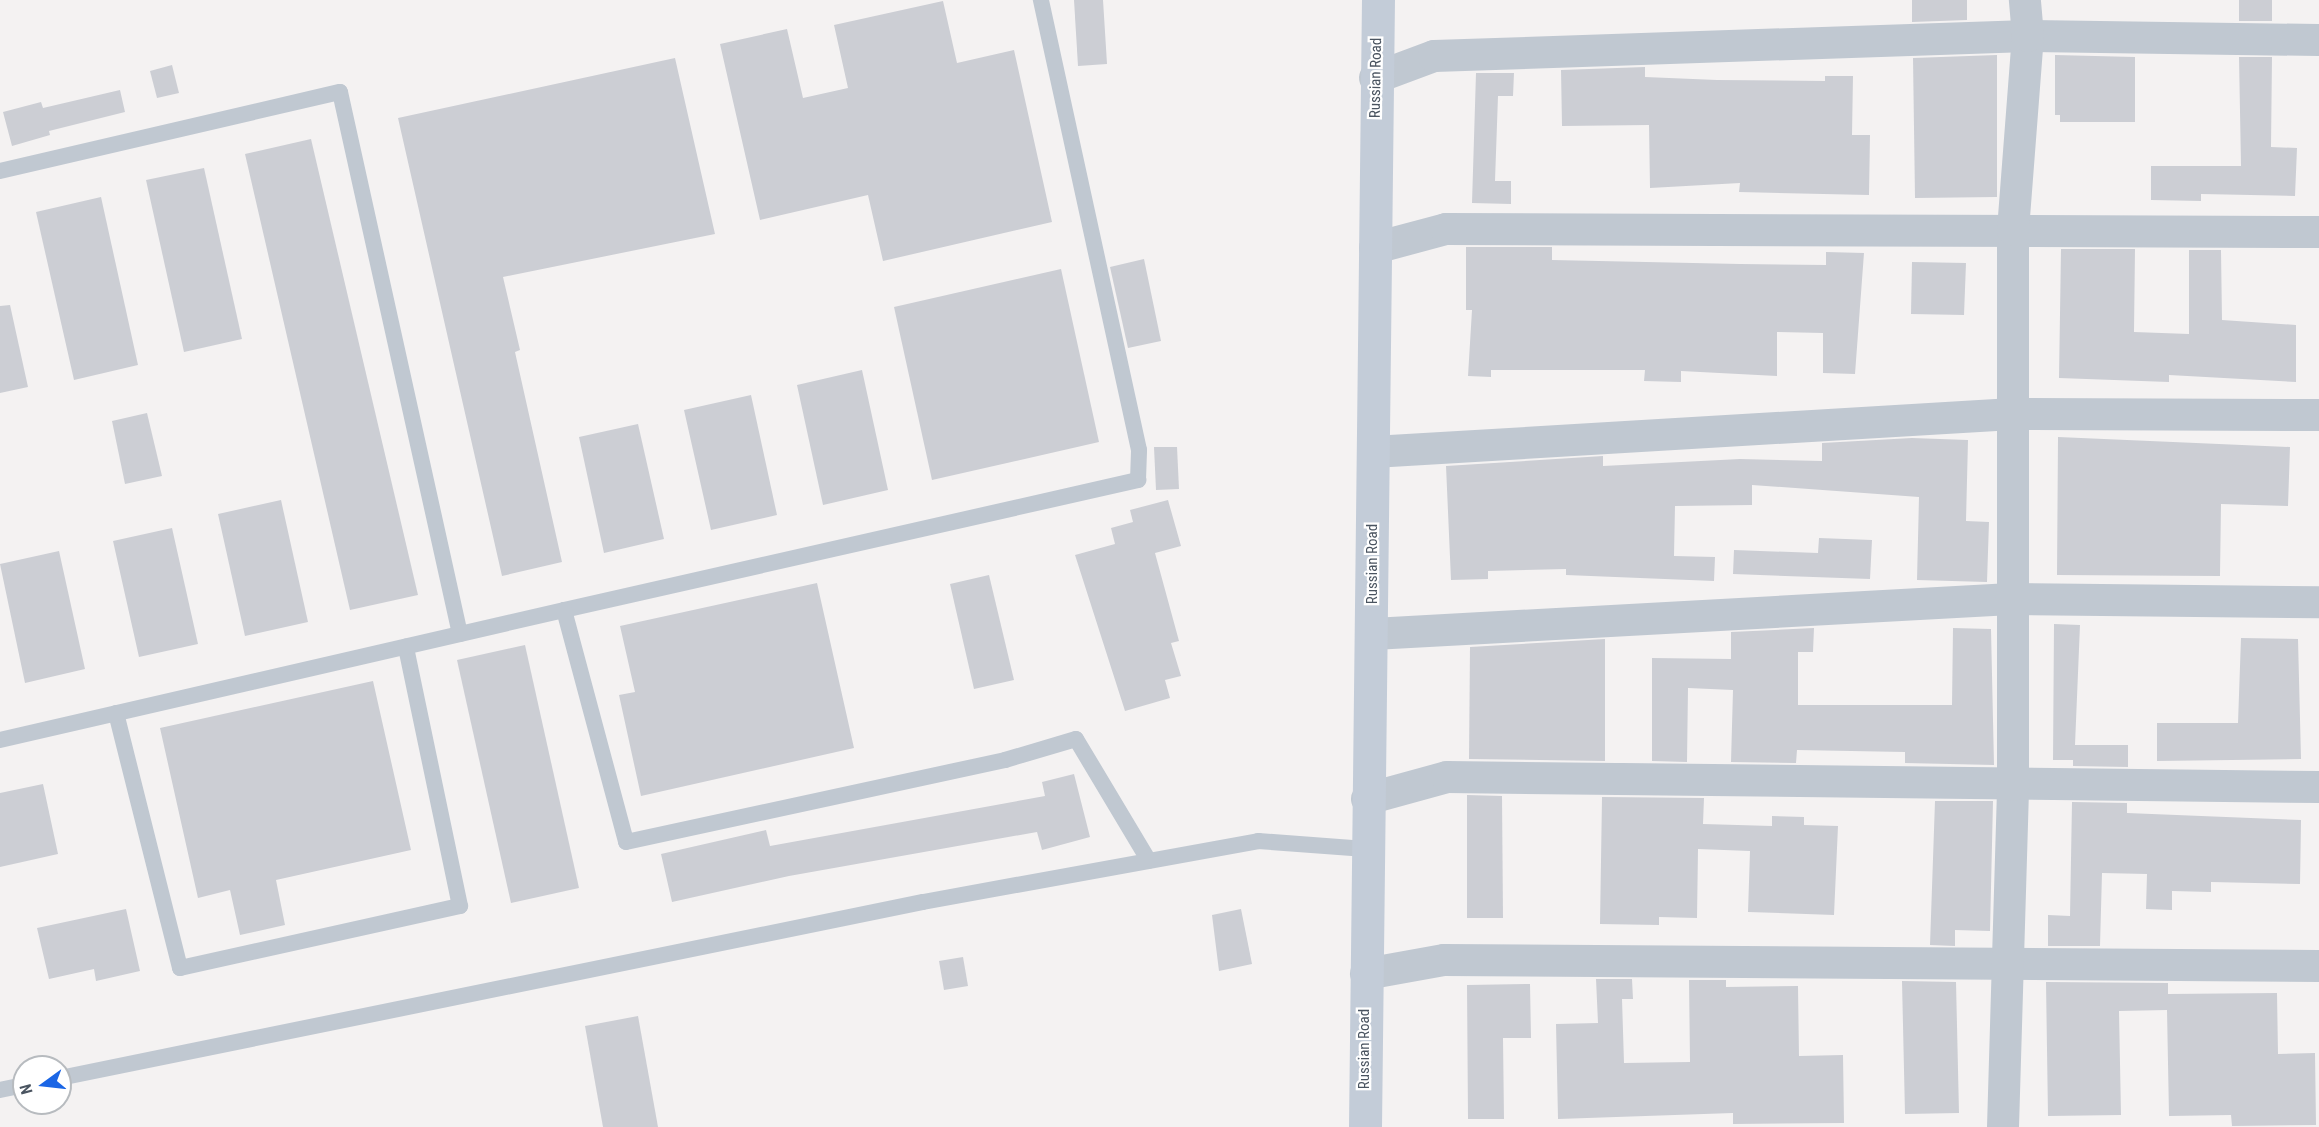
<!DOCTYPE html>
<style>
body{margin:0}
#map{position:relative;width:2319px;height:1127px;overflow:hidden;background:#f4f2f2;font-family:"Roboto Condensed",sans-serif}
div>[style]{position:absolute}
.building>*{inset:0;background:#ccced4}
.lane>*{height:16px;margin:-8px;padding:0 8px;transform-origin:8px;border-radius:8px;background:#c0c8d1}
.street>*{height:32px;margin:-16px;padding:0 16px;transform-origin:16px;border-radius:16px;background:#c0c8d1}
.secondary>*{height:33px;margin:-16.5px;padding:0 16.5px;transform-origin:16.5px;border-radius:16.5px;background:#c3ccd8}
span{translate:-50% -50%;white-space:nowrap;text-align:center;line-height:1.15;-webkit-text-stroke:4.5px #fff;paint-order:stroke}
.street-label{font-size:15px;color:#4a5460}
.north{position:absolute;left:12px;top:1055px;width:60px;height:60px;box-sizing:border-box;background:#fff;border:2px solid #b7bbbf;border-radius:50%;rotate:255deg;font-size:16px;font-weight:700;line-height:24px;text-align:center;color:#4a5460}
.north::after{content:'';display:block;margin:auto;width:21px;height:27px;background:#1b66e5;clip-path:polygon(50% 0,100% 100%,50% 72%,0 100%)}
</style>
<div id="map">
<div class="building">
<i style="clip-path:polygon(1074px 0,1103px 0,1107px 64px,1078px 66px)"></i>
<i style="clip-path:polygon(1912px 0,1967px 0,1967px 20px,1912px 22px)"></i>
<i style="clip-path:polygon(2239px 0,2272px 0,2272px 21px,2239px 21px)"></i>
<i style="clip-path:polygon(943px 1px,957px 63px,1014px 50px,1052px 222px,883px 261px,868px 195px,760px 220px,720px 44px,787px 29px,803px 98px,848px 88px,834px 25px)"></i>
<i style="clip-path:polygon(1997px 55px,1997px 197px,1915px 198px,1913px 58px)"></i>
<i style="clip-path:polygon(2055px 55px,2135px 57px,2135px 122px,2060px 122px,2060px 115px,2055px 115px)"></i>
<i style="clip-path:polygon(2239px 57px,2272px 57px,2271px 147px,2297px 148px,2295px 196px,2201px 194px,2201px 201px,2151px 200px,2151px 166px,2241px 166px)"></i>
<i style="clip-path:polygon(675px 58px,715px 234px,503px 277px,520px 350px,515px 352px,562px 562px,502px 576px,398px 118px)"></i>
<i style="clip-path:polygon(172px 65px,179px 93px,157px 98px,150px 71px)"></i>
<i style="clip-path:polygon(1645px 67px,1645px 77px,1717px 80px,1825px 81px,1825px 76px,1853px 76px,1852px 135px,1870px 135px,1869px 195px,1739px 192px,1740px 183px,1650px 188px,1649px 125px,1562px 126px,1561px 70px)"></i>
<i style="clip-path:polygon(1476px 73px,1514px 73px,1513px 96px,1498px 96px,1495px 181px,1511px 181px,1511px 204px,1472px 203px)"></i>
<i style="clip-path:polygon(120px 90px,125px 112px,49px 131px,50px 135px,12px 146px,3px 112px,41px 102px,43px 108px)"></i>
<i style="clip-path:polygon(311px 139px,418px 595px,350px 610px,245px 154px)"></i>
<i style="clip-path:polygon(204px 168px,242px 339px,184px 352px,146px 180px)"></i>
<i style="clip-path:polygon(101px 197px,138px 365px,74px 380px,36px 212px)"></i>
<i style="clip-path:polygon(1466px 247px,1552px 247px,1552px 260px,1740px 264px,1826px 265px,1826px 252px,1864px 253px,1855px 374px,1823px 373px,1823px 333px,1777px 332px,1777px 376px,1681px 371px,1681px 382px,1644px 381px,1645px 370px,1491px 370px,1491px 377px,1468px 376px,1472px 310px,1466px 310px)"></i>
<i style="clip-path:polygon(2061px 249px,2135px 249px,2134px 332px,2189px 334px,2189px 250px,2221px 250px,2222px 320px,2296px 325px,2296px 382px,2169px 375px,2169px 382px,2059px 378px)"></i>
<i style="clip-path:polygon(1144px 259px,1161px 341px,1128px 348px,1110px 267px)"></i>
<i style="clip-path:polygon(1912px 262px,1966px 263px,1964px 315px,1911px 314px)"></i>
<i style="clip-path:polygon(1061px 269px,1099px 442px,932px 480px,894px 307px)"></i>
<i style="clip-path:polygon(10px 305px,28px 387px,0 393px,0 306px)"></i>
<i style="clip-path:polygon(862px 370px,888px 490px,823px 505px,797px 385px)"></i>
<i style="clip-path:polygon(751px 395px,777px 515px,711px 530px,684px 410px)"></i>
<i style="clip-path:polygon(147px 413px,162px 476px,125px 484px,112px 421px)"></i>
<i style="clip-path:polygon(638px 424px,664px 539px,604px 553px,579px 437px)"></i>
<i style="clip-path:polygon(2058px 437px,2290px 447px,2288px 506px,2221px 504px,2220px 576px,2057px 575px)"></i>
<i style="clip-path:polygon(1912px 438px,1968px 440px,1966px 521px,1989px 522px,1987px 582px,1917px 580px,1919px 497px,1752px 485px,1752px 505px,1675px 506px,1674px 556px,1715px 557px,1714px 581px,1566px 575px,1566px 569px,1488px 571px,1488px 579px,1451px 580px,1446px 466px,1603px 456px,1603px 466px,1740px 459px,1822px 461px,1822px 443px)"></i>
<i style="clip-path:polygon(1154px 447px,1177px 447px,1179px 489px,1156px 490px)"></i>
<i style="clip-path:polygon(281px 500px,308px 622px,245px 636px,218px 514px)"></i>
<i style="clip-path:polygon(1168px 500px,1181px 546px,1155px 553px,1179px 641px,1171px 643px,1181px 676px,1165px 680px,1170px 698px,1125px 711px,1075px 555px,1115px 544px,1111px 528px,1133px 522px,1130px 510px)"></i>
<i style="clip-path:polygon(172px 528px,198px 644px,139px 657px,113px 541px)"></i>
<i style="clip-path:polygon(1819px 538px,1872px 540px,1870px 579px,1733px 574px,1734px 550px,1818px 553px)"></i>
<i style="clip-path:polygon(59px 551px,85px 669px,25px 683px,0 564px)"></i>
<i style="clip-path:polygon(989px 575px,1014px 680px,974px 689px,950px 584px)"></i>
<i style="clip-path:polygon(817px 583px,854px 748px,641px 796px,619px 695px,635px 692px,620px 626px)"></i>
<i style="clip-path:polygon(2054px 624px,2080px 625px,2075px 745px,2128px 745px,2128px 767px,2073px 766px,2073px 760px,2053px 760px)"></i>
<i style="clip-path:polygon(1814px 628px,1813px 652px,1798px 652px,1798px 705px,1952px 705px,1953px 628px,1991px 629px,1994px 765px,1905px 763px,1905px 752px,1797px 750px,1796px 763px,1731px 762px,1733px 690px,1688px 688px,1687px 762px,1652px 761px,1652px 658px,1731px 659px,1731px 632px)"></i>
<i style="clip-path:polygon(2241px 638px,2298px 639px,2301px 759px,2157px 761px,2157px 723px,2238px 723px)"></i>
<i style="clip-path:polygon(1605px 639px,1605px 761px,1469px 759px,1470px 647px)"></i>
<i style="clip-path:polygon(525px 645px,579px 888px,511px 903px,457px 660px)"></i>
<i style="clip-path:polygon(373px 681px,411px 850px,276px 880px,285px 925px,240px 935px,230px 890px,198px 898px,160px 728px)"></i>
<i style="clip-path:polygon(1074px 774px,1090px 837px,1042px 850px,1037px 832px,789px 876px,672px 902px,661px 854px,766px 830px,770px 846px,1045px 796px,1042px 782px)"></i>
<i style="clip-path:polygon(43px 784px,58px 854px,0 867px,0 793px)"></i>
<i style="clip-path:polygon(1467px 795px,1502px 796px,1503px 918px,1467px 918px)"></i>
<i style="clip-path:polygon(1602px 797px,1704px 798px,1703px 824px,1772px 826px,1772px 816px,1804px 817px,1804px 825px,1838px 826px,1834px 915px,1748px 912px,1750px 851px,1698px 849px,1697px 918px,1659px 917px,1659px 925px,1600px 924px)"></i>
<i style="clip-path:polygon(1935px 801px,1993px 801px,1990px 931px,1955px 930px,1955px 946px,1930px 945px)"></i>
<i style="clip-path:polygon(2072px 802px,2127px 803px,2127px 813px,2301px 820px,2300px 884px,2211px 882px,2211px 892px,2172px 891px,2172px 910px,2146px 909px,2147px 874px,2102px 873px,2100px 946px,2048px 946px,2048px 915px,2070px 916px)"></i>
<i style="clip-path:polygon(126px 909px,140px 971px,96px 981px,94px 969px,49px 979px,37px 928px)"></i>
<i style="clip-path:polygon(1241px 909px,1252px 964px,1219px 971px,1212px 915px)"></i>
<i style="clip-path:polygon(963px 957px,968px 986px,944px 990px,939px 961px)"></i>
<i style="clip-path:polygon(1596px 979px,1632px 979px,1633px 999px,1622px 999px,1624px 1063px,1690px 1062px,1689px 980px,1726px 980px,1726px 987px,1798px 986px,1799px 1056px,1843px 1055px,1844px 1123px,1733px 1124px,1733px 1113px,1558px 1119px,1556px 1024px,1598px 1023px)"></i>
<i style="clip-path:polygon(1902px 981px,1956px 982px,1959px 1113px,1905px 1114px)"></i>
<i style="clip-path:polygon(2046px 982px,2168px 983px,2168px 994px,2277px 993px,2278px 1054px,2315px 1053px,2316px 1125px,2232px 1126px,2231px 1115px,2169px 1116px,2167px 1010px,2119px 1011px,2121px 1115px,2048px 1116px)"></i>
<i style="clip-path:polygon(1530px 984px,1531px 1038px,1503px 1038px,1504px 1119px,1468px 1119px,1467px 985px)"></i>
<i style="clip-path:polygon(638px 1016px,658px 1127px,603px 1127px,585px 1026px)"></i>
</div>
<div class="lane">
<i style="left:0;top:171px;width:349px;rotate:-13.1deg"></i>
<i style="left:340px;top:92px;width:555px;rotate:77.52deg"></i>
<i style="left:564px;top:610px;width:589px;rotate:-12.76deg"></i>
<i style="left:1138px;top:480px;width:30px;rotate:-88deg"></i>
<i style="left:1139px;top:450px;width:461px;rotate:-102.3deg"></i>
<i style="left:116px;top:713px;width:263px;rotate:75.9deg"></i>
<i style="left:180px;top:968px;width:287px;rotate:-12.5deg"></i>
<i style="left:460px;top:906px;width:265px;rotate:-101.8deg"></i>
<i style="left:0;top:740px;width:579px;rotate:-12.98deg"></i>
<i style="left:564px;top:610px;width:240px;rotate:75deg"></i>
<i style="left:626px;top:842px;width:388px;rotate:-12.2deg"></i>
<i style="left:1005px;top:760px;width:74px;rotate:-16.5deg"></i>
<i style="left:1076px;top:739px;width:142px;rotate:59.1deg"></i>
<i style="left:60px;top:1078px;width:881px;rotate:-11.53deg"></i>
<i style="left:923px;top:902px;width:341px;rotate:-10.3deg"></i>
<i style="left:1258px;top:841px;width:108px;rotate:4.2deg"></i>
<i style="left:0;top:1090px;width:25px;rotate:-12deg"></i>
</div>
<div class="street">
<i style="left:1375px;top:78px;width:63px;rotate:-20.4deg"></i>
<i style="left:1434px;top:56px;width:594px;rotate:-1.93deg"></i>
<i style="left:2028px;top:36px;width:291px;rotate:0.8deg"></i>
<i style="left:1375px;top:248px;width:73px;rotate:-15deg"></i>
<i style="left:1446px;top:229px;width:873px;rotate:0.2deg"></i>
<i style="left:1373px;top:452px;width:641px;rotate:-3.4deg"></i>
<i style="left:2013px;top:414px;width:306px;rotate:0.2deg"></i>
<i style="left:1373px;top:634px;width:639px;rotate:-3.14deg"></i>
<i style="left:2011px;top:599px;width:308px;rotate:0.6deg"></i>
<i style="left:1367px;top:799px;width:83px;rotate:-15.4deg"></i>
<i style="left:1447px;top:777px;width:872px;rotate:0.66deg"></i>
<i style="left:1366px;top:974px;width:79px;rotate:-10.2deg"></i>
<i style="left:1444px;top:960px;width:875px;rotate:0.39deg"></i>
<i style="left:2003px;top:1127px;width:342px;rotate:-88.3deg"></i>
<i style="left:2013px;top:785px;width:555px;rotate:-90deg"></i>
<i style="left:2013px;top:230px;width:195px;rotate:-85.6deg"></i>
<i style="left:2028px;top:36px;width:36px;rotate:-95deg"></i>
</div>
<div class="secondary">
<i style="left:1365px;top:1127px;width:1127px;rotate:-89.34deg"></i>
</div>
<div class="street-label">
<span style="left:1376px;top:78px;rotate:-89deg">Russian Road</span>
<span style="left:1373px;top:564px;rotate:-90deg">Russian Road</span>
<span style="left:1365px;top:1049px;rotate:-90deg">Russian Road</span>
</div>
<div class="north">N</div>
</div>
